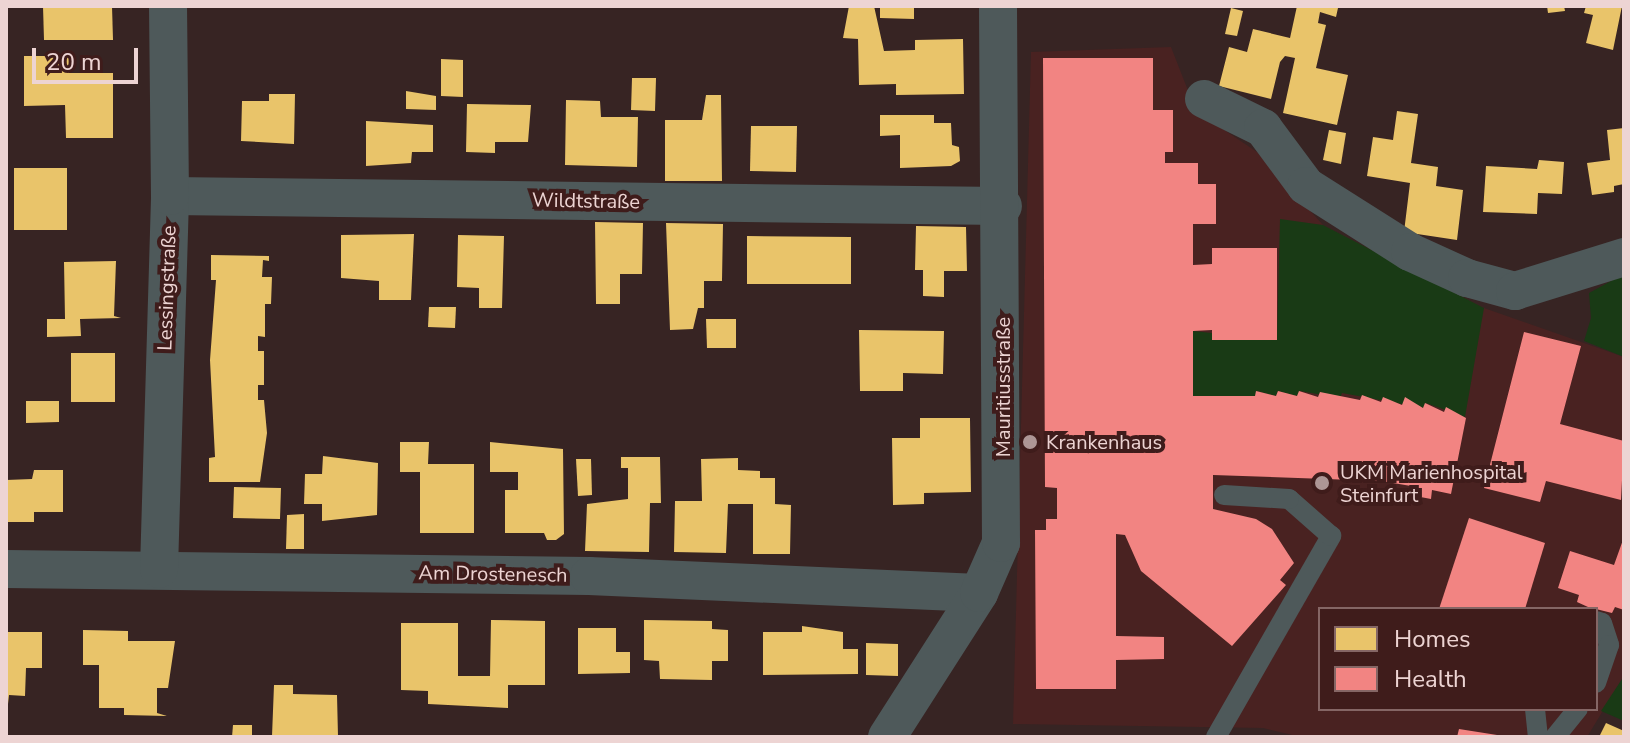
<!DOCTYPE html>
<meta charset="utf-8">
<style>
body{margin:0}
#map{position:relative;width:1630px;height:743px;overflow:hidden;background:#372423;font-family:"Nunito Sans",sans-serif}
div>[style]{position:absolute}
.built>*{inset:0;background:#492221}
.green>*{inset:0;background:#193a15}
.homes>*{inset:0;background:#e9c46a}
.health>*{inset:0;background:#f28482}
.lane>*{height:20px;margin:-10px;padding:0 10px;transform-origin:10px;border-radius:10px;background:#4e595a}
.street>*{height:38px;margin:-19px;padding:0 19px;transform-origin:19px;border-radius:19px;background:#4e595a}
.dots>*{width:22px;height:22px;translate:-50% -50%;box-sizing:border-box;border:4px solid #3f1c1b;border-radius:50%}
span{translate:-50% -50%;white-space:nowrap;text-align:center;line-height:1.15;-webkit-text-stroke:8px #3f1c1b;paint-order:stroke}
.street-label{font-size:20px;color:#edd4d3}
.poi-label{font-size:20px;color:#edd4d3}
.left{translate:0 -50%;text-align:left}
.frame{position:absolute;inset:0;border:8px solid #edd4d3;pointer-events:none}
.legend{position:absolute;left:1318px;top:607px;width:280px;height:104px;box-sizing:border-box;background:#3f1c1b;border:2px solid #856665;margin:0;padding:10px 14px;list-style:none;font-size:24px;color:#edd4d3}
.legend li{display:flex;align-items:center;gap:16px;height:40px}
.legend b{width:40px;border:2px solid #856665}
.scale{position:absolute;left:32px;top:48px;width:106px;height:36px;box-sizing:border-box;border:4px solid #edd4d3;border-top:0;padding-left:10px;font-size:24px;line-height:28px;white-space:nowrap;color:#edd4d3;-webkit-text-stroke:6px #3f1c1b;paint-order:stroke}
</style>
<div id="map">
<div class="built">
<i style="clip-path:polygon(evenodd,1171px 47px,1196px 111px,1257px 152px,1323px 225px,1484px 308px,1624px 357px,1624px 676px,1587px 737px,1301px 737px,1263px 728px,1013px 724px,1031px 52px,1171px 47px,1320px 609px,1596px 609px,1596px 709px,1320px 709px,1320px 609px)"></i>
</div>
<div class="green">
<i style="clip-path:polygon(1280px 219px,1323px 225px,1484px 308px,1465px 417px,1426px 403px,1423px 408px,1342px 393px,1340px 398px,1300px 391px,1297px 396px,1278px 391px,1276px 396px,1257px 391px,1255px 396px,1193px 396px,1193px 331px,1277px 340px)"></i>
<i style="clip-path:polygon(1624px 274px,1624px 357px,1584px 341px,1591px 318px,1589px 293px)"></i>
<i style="clip-path:polygon(1624px 676px,1624px 721px,1601px 711px)"></i>
</div>
<div class="homes">
<i style="clip-path:polygon(43px 6px,112px 6px,113px 40px,44px 40px)"></i>
<i style="clip-path:polygon(849px 6px,874px 6px,884px 51px,915px 50px,915px 40px,963px 39px,964px 94px,896px 95px,896px 84px,859px 85px,858px 39px,843px 38px)"></i>
<i style="clip-path:polygon(880px 6px,914px 6px,914px 19px,880px 18px)"></i>
<i style="clip-path:polygon(1297px 6px,1338px 8px,1336px 17px,1320px 12px,1318px 23px,1326px 25px,1316px 68px,1348px 75px,1337px 125px,1283px 113px,1295px 58px,1285px 56px,1280px 62px,1271px 99px,1219px 86px,1229px 47px,1247px 52px,1253px 29px,1290px 38px)"></i>
<i style="clip-path:polygon(1547px 6px,1564px 6px,1565px 11px,1548px 13px)"></i>
<i style="clip-path:polygon(1586px 6px,1622px 6px,1613px 50px,1586px 43px,1593px 15px,1584px 13px)"></i>
<i style="clip-path:polygon(1231px 8px,1243px 11px,1237px 36px,1225px 34px)"></i>
<i style="clip-path:polygon(24px 56px,69px 56px,69px 73px,113px 73px,113px 138px,66px 138px,65px 105px,24px 106px)"></i>
<i style="clip-path:polygon(441px 59px,463px 60px,463px 97px,441px 96px)"></i>
<i style="clip-path:polygon(632px 78px,656px 78px,655px 111px,631px 110px)"></i>
<i style="clip-path:polygon(406px 91px,436px 96px,436px 110px,406px 109px)"></i>
<i style="clip-path:polygon(269px 94px,295px 94px,294px 144px,241px 141px,242px 101px,269px 101px)"></i>
<i style="clip-path:polygon(706px 95px,721px 95px,722px 181px,665px 181px,665px 120px,702px 120px)"></i>
<i style="clip-path:polygon(566px 100px,600px 101px,601px 117px,638px 117px,637px 167px,565px 165px)"></i>
<i style="clip-path:polygon(467px 104px,531px 105px,528px 142px,495px 142px,495px 153px,466px 152px)"></i>
<i style="clip-path:polygon(1397px 111px,1418px 114px,1411px 163px,1438px 167px,1436px 186px,1463px 190px,1457px 240px,1404px 232px,1410px 183px,1367px 176px,1373px 137px,1393px 140px)"></i>
<i style="clip-path:polygon(880px 115px,934px 115px,934px 123px,951px 123px,952px 145px,959px 147px,960px 161px,951px 166px,900px 168px,900px 135px,880px 136px)"></i>
<i style="clip-path:polygon(366px 121px,433px 125px,433px 152px,412px 152px,411px 163px,366px 166px)"></i>
<i style="clip-path:polygon(751px 126px,797px 126px,796px 172px,750px 171px)"></i>
<i style="clip-path:polygon(1624px 128px,1624px 184px,1614px 186px,1614px 192px,1592px 195px,1587px 163px,1610px 160px,1607px 130px)"></i>
<i style="clip-path:polygon(1329px 130px,1346px 133px,1341px 164px,1323px 160px)"></i>
<i style="clip-path:polygon(1539px 160px,1564px 162px,1562px 194px,1538px 193px,1537px 214px,1483px 212px,1486px 166px,1537px 169px)"></i>
<i style="clip-path:polygon(14px 168px,67px 168px,67px 230px,14px 230px)"></i>
<i style="clip-path:polygon(595px 222px,643px 223px,642px 274px,620px 274px,620px 304px,596px 304px)"></i>
<i style="clip-path:polygon(666px 223px,723px 224px,722px 281px,704px 281px,704px 308px,698px 308px,693px 329px,670px 330px)"></i>
<i style="clip-path:polygon(916px 226px,966px 227px,967px 271px,944px 271px,944px 297px,923px 296px,923px 270px,915px 270px)"></i>
<i style="clip-path:polygon(414px 234px,411px 300px,379px 300px,379px 281px,341px 278px,341px 235px)"></i>
<i style="clip-path:polygon(458px 235px,504px 236px,502px 308px,479px 308px,479px 288px,457px 287px)"></i>
<i style="clip-path:polygon(747px 236px,851px 237px,851px 284px,747px 284px)"></i>
<i style="clip-path:polygon(211px 255px,269px 256px,269px 261px,263px 260px,262px 277px,272px 277px,271px 304px,265px 304px,265px 337px,258px 336px,258px 351px,264px 351px,264px 385px,258px 385px,258px 400px,264px 400px,267px 433px,260px 482px,209px 482px,209px 458px,215px 457px,210px 360px,216px 280px,211px 280px)"></i>
<i style="clip-path:polygon(116px 261px,114px 316px,121px 318px,80px 319px,81px 336px,47px 337px,47px 319px,65px 319px,64px 262px)"></i>
<i style="clip-path:polygon(429px 307px,456px 307px,455px 328px,428px 327px)"></i>
<i style="clip-path:polygon(706px 319px,736px 319px,736px 348px,707px 348px)"></i>
<i style="clip-path:polygon(859px 330px,944px 331px,943px 374px,903px 373px,903px 391px,860px 391px)"></i>
<i style="clip-path:polygon(71px 353px,115px 353px,115px 402px,71px 402px)"></i>
<i style="clip-path:polygon(26px 401px,59px 401px,59px 422px,26px 423px)"></i>
<i style="clip-path:polygon(920px 418px,970px 418px,971px 492px,924px 493px,924px 504px,893px 505px,892px 438px,920px 438px)"></i>
<i style="clip-path:polygon(400px 442px,429px 442px,428px 464px,474px 464px,474px 533px,420px 533px,420px 472px,400px 472px)"></i>
<i style="clip-path:polygon(490px 442px,563px 449px,564px 534px,556px 540px,547px 540px,544px 533px,505px 533px,505px 490px,518px 490px,518px 472px,490px 472px)"></i>
<i style="clip-path:polygon(323px 456px,378px 463px,377px 515px,322px 521px,322px 504px,304px 504px,305px 474px,322px 474px)"></i>
<i style="clip-path:polygon(621px 457px,660px 457px,661px 503px,650px 503px,649px 552px,585px 551px,587px 504px,628px 499px,628px 468px,621px 468px)"></i>
<i style="clip-path:polygon(738px 458px,738px 470px,760px 471px,760px 478px,775px 478px,775px 504px,791px 505px,790px 554px,753px 554px,753px 504px,728px 504px,726px 553px,674px 552px,675px 501px,702px 501px,701px 459px)"></i>
<i style="clip-path:polygon(576px 459px,591px 459px,592px 495px,578px 496px)"></i>
<i style="clip-path:polygon(34px 470px,63px 470px,63px 512px,34px 512px,34px 522px,6px 522px,6px 480px,32px 479px)"></i>
<i style="clip-path:polygon(234px 487px,281px 488px,280px 519px,233px 518px)"></i>
<i style="clip-path:polygon(304px 514px,304px 549px,286px 549px,287px 515px)"></i>
<i style="clip-path:polygon(491px 620px,545px 621px,545px 685px,508px 685px,508px 708px,428px 704px,428px 691px,401px 690px,401px 623px,458px 623px,458px 676px,490px 676px)"></i>
<i style="clip-path:polygon(644px 620px,712px 621px,712px 629px,728px 630px,728px 661px,712px 661px,712px 680px,660px 679px,659px 661px,644px 660px)"></i>
<i style="clip-path:polygon(802px 626px,843px 632px,843px 649px,858px 649px,858px 674px,763px 675px,763px 632px,802px 632px)"></i>
<i style="clip-path:polygon(578px 628px,616px 628px,616px 652px,630px 652px,630px 673px,578px 674px)"></i>
<i style="clip-path:polygon(83px 630px,128px 631px,128px 641px,175px 641px,168px 688px,157px 688px,157px 713px,167px 716px,124px 715px,124px 708px,99px 708px,99px 665px,83px 665px)"></i>
<i style="clip-path:polygon(6px 632px,42px 632px,42px 668px,26px 668px,25px 696px,9px 695px,8px 704px)"></i>
<i style="clip-path:polygon(866px 643px,898px 644px,898px 676px,866px 675px)"></i>
<i style="clip-path:polygon(274px 685px,293px 685px,293px 694px,337px 695px,338px 736px,272px 736px)"></i>
<i style="clip-path:polygon(1606px 723px,1624px 731px,1624px 737px,1599px 737px)"></i>
<i style="clip-path:polygon(233px 725px,252px 725px,252px 737px,232px 737px)"></i>
</div>
<div class="health">
<i style="clip-path:polygon(1043px 58px,1153px 58px,1153px 110px,1173px 110px,1173px 152px,1165px 152px,1165px 163px,1198px 163px,1198px 184px,1216px 184px,1216px 224px,1193px 224px,1193px 265px,1212px 264px,1212px 248px,1277px 248px,1277px 340px,1212px 340px,1212px 330px,1193px 331px,1193px 396px,1255px 396px,1256px 391px,1276px 396px,1278px 391px,1297px 396px,1299px 391px,1318px 397px,1320px 392px,1360px 400px,1362px 395px,1381px 402px,1383px 397px,1402px 405px,1405px 397px,1423px 408px,1425px 403px,1444px 412px,1446px 407px,1466px 418px,1451px 494px,1432px 490px,1431px 499px,1410px 495px,1411px 486px,1381px 481px,1213px 475px,1213px 509px,1256px 519px,1272px 529px,1294px 563px,1280px 580px,1286px 585px,1232px 646px,1141px 571px,1125px 535px,1116px 534px,1116px 636px,1164px 637px,1164px 659px,1116px 660px,1116px 689px,1036px 689px,1035px 530px,1046px 530px,1046px 519px,1057px 519px,1057px 488px,1045px 487px)"></i>
<i style="clip-path:polygon(1524px 332px,1581px 346px,1560px 424px,1624px 441px,1621px 500px,1546px 481px,1540px 502px,1484px 488px)"></i>
<i style="clip-path:polygon(1469px 518px,1545px 543px,1525px 609px,1439px 609px)"></i>
<i style="clip-path:polygon(1624px 537px,1624px 610px,1615px 607px,1612px 613px,1588px 607px,1577px 602px,1579px 595px,1558px 588px,1570px 551px,1614px 565px)"></i>
<i style="clip-path:polygon(1459px 729px,1497px 735px,1497px 737px,1457px 737px)"></i>
</div>
<div class="lane">
<i style="left:1596px;top:621px;width:6px;rotate:18deg"></i>
<i style="left:1602px;top:623px;width:23px;rotate:72deg"></i>
<i style="left:1609px;top:645px;width:40px;rotate:108.9deg"></i>
<i style="left:1535px;top:709px;width:28px;rotate:84deg"></i>
<i style="left:1216px;top:737px;width:232px;rotate:-60.2deg"></i>
<i style="left:1331px;top:536px;width:56px;rotate:-138.6deg"></i>
<i style="left:1289px;top:499px;width:65px;rotate:-176.5deg"></i>
<i style="left:1555px;top:737px;width:36px;rotate:-51deg"></i>
</div>
<div class="street">
<i style="left:1204px;top:99px;width:66px;rotate:26.2deg"></i>
<i style="left:1263px;top:128px;width:72px;rotate:53.4deg"></i>
<i style="left:1306px;top:186px;width:123px;rotate:32.4deg"></i>
<i style="left:1410px;top:252px;width:63px;rotate:24.5deg"></i>
<i style="left:1467px;top:278px;width:50px;rotate:15.2deg"></i>
<i style="left:1515px;top:291px;width:114px;rotate:-17.3deg"></i>
<i style="left:170px;top:196px;width:833px;rotate:0.69deg"></i>
<i style="left:6px;top:569px;width:583px;rotate:0.69deg"></i>
<i style="left:589px;top:576px;width:390px;rotate:2.5deg"></i>
<i style="left:159px;top:569px;width:373px;rotate:-88.3deg"></i>
<i style="left:170px;top:196px;width:190px;rotate:-90.6deg"></i>
<i style="left:887px;top:737px;width:171px;rotate:-57.4deg"></i>
<i style="left:979px;top:593px;width:55px;rotate:-66.3deg"></i>
<i style="left:1001px;top:543px;width:537px;rotate:-90.32deg"></i>
</div>
<div class="dots">
<i style="left:1030px;top:442px;background:#ad9695"></i>
<i style="left:1322px;top:483px;background:#ad9695"></i>
</div>
<div class="street-label">
<span style="left:586px;top:201px;rotate:1deg">Wildtstraße</span>
<span style="left:167px;top:288px;rotate:-88deg">Lessingstraße</span>
<span style="left:1003px;top:387px;rotate:-90deg">Mauritiusstraße</span>
<span style="left:493px;top:574px;rotate:1deg">Am Drostenesch</span>
</div>
<div class="poi-label">
<span class="left" style="left:1046px;top:442px">Krankenhaus</span>
<span class="left" style="left:1340px;top:484px">UKM Marienhospital<br>Steinfurt</span>
</div>
<div class="frame"></div>
<ul class="legend">
<li><b style="height:22px;background:#e9c46a"></b>Homes</li>
<li><b style="height:22px;background:#f28482"></b>Health</li>
</ul>
<div class="scale">20 m</div>
</div>
